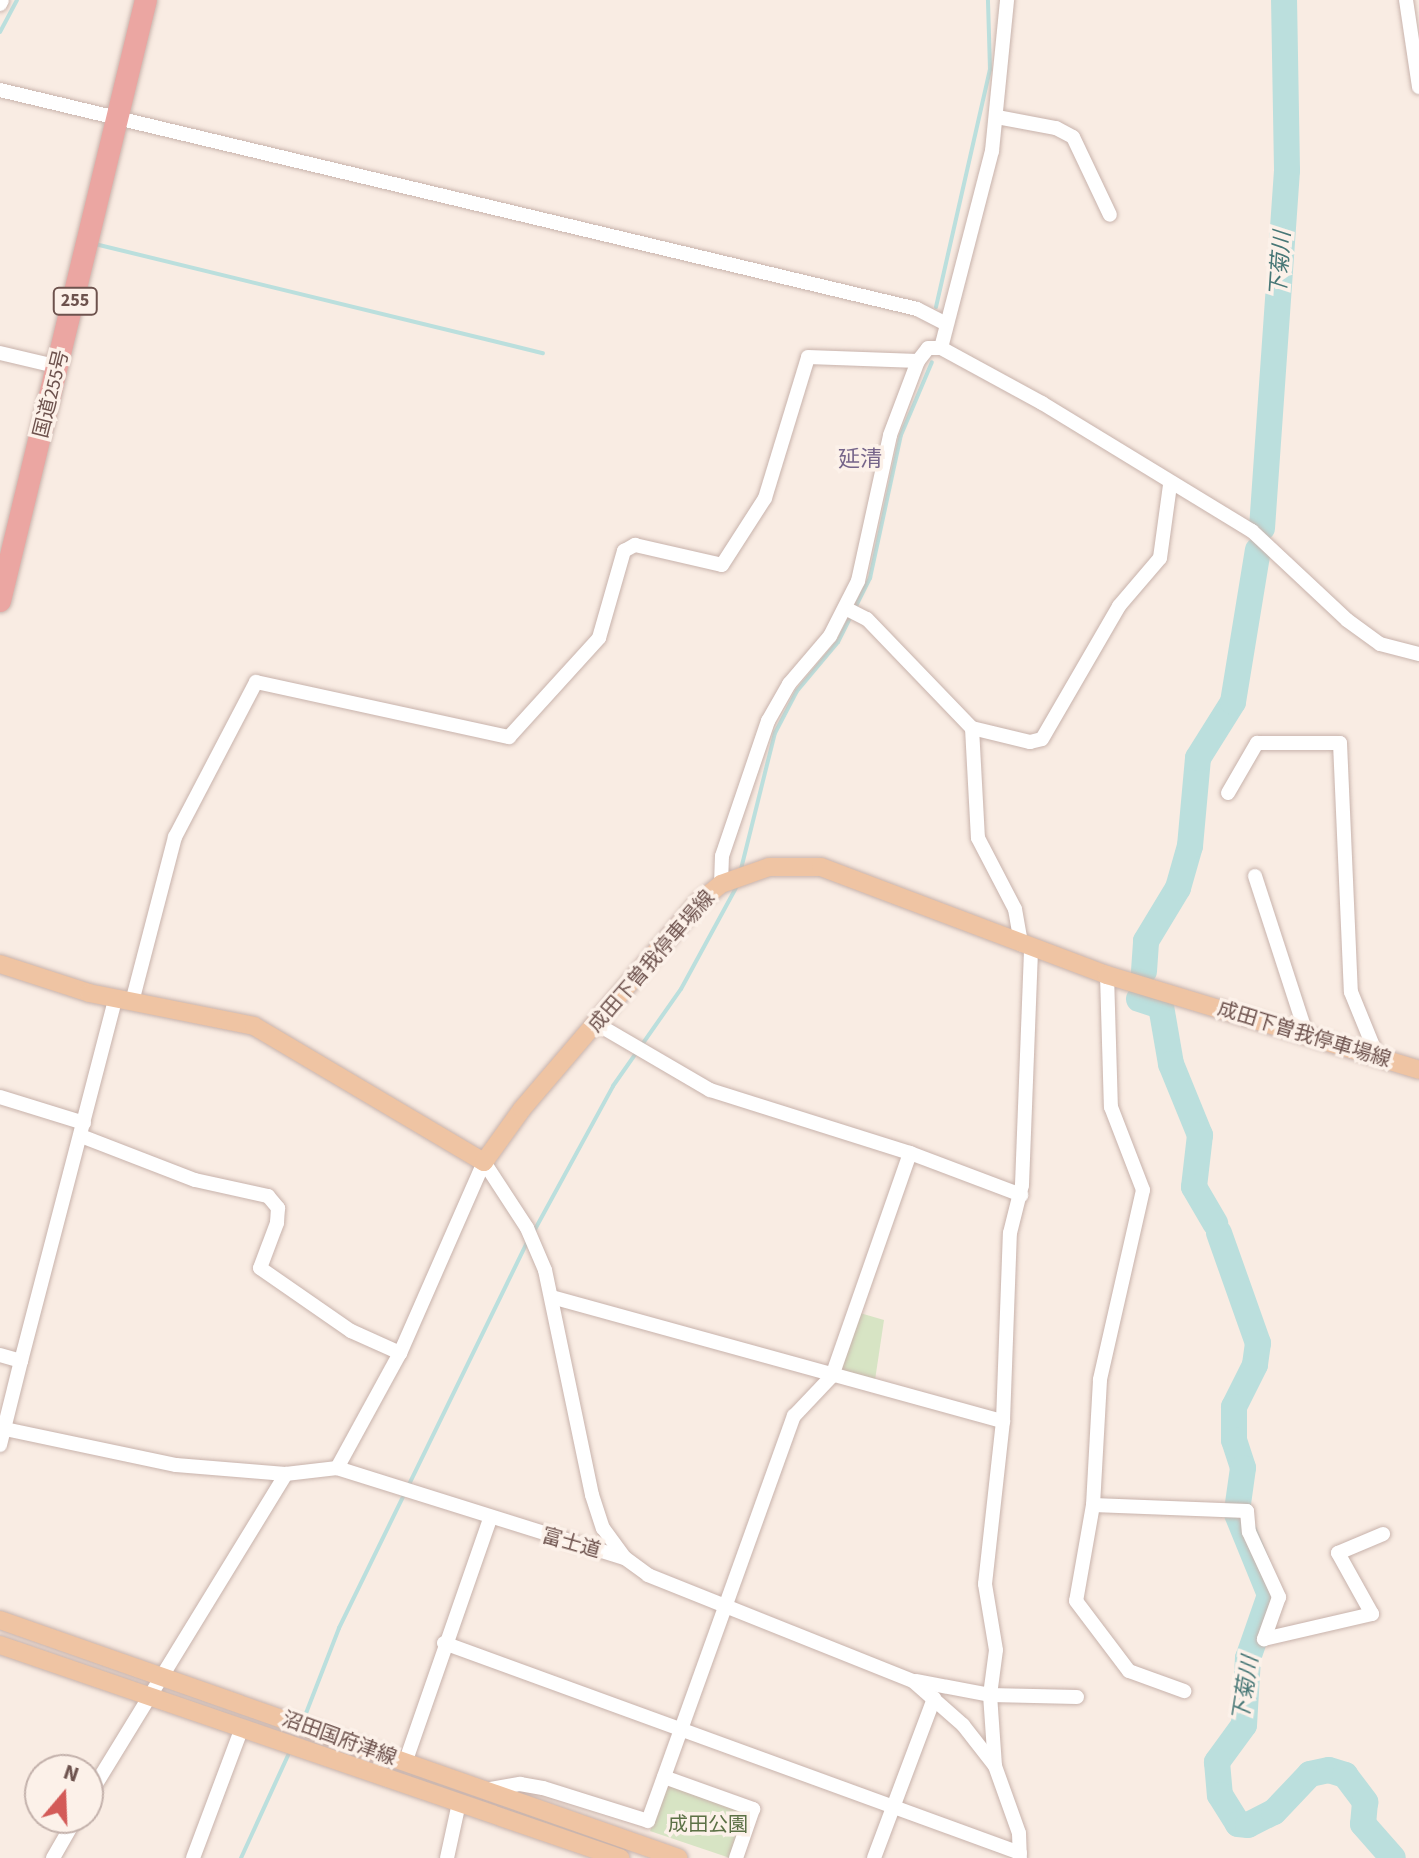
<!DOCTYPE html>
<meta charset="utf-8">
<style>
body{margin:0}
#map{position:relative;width:1419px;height:1858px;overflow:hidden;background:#f9ece3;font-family:"Source Sans 3","Noto Sans JP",sans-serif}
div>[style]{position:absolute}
.green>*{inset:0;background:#d7e4c4}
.stream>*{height:4px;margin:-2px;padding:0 2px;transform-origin:2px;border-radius:2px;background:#bbdfdd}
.river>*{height:26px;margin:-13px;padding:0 13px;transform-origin:13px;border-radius:13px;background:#bbdfdd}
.roads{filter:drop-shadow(0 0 2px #c8b3ac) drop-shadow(0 0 2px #c8b3ac)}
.minor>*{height:14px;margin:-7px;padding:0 7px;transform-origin:7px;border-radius:7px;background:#fff}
.major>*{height:18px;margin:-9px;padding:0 9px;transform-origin:9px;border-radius:9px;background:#efc4a3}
.highway>*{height:22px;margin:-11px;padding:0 11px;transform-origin:11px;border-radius:11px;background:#eba6a2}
span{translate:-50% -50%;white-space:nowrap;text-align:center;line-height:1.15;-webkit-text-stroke:7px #fcf1e9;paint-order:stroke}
.shield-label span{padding:2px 6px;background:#fcf1e9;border:2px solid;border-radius:6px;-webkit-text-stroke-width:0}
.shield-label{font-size:18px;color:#6d524d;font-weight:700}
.street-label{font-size:20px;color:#6d524d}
.park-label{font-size:20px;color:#5c7146}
.water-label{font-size:22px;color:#477776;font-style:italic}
.neighbourhood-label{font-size:22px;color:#76658a}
.north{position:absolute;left:24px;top:1754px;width:80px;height:80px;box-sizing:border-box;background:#fcf1e9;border:2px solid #c3b1ab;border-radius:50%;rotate:19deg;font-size:22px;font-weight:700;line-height:32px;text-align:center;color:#6d524d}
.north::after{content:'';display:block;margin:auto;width:28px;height:36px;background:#d35b58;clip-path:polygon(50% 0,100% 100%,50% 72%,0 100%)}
</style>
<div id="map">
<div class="green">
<i style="clip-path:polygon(860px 1313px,884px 1320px,875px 1380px,841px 1371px)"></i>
<i style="clip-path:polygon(667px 1783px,746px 1812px,730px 1858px,650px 1831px)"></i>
</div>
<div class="stream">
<i style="left:0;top:32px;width:36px;rotate:-62deg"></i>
<i style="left:95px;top:244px;width:461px;rotate:13.7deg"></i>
<i style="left:936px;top:307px;width:244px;rotate:-77.2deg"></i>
<i style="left:990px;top:69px;width:69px;rotate:-91.7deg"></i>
<i style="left:741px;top:869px;width:140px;rotate:-76deg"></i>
<i style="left:775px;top:733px;width:47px;rotate:-62.4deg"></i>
<i style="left:797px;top:691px;width:64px;rotate:-50.1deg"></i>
<i style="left:838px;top:642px;width:72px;rotate:-63.4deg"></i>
<i style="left:870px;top:578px;width:146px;rotate:-77.8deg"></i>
<i style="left:901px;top:435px;width:79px;rotate:-67deg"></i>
<i style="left:533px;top:1233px;width:167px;rotate:-61.4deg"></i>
<i style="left:613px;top:1086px;width:118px;rotate:-55deg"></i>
<i style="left:681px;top:989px;width:117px;rotate:-61.5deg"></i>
<i style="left:303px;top:1721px;width:100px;rotate:-68.8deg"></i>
<i style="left:339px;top:1628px;width:432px;rotate:-64deg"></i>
<i style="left:241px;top:1858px;width:118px;rotate:-65.4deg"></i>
</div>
<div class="river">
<i style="left:1262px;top:528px;width:359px;rotate:-86deg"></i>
<i style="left:1287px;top:170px;width:170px;rotate:-91deg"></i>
<i style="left:1144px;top:971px;width:30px;rotate:-86deg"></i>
<i style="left:1146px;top:941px;width:62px;rotate:-58.9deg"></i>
<i style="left:1178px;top:888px;width:44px;rotate:-74.1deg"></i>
<i style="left:1190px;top:846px;width:88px;rotate:-84.8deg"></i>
<i style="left:1198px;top:758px;width:66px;rotate:-58deg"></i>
<i style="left:1233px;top:702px;width:154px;rotate:-80.7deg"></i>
<i style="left:1139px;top:999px;width:23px;rotate:18deg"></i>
<i style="left:1161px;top:1006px;width:59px;rotate:80.2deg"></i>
<i style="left:1171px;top:1064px;width:77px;rotate:67.8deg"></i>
<i style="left:1200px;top:1135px;width:52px;rotate:96.6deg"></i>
<i style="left:1194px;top:1187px;width:42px;rotate:59.7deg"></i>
<i style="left:1219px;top:1233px;width:117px;rotate:70.5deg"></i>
<i style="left:1258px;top:1343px;width:22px;rotate:98deg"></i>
<i style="left:1255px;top:1365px;width:47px;rotate:116.6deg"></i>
<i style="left:1234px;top:1407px;width:33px;rotate:90deg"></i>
<i style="left:1234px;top:1440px;width:29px;rotate:72deg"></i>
<i style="left:1243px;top:1468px;width:35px;rotate:98deg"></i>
<i style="left:1237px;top:1514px;width:87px;rotate:67.8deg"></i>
<i style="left:1270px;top:1595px;width:67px;rotate:109.2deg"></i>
<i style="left:1248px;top:1658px;width:67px;rotate:93.4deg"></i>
<i style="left:1244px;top:1725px;width:46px;rotate:126.1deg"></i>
<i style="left:1217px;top:1762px;width:33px;rotate:85deg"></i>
<i style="left:1220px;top:1795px;width:34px;rotate:58deg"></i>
<i style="left:1238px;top:1824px;width:10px;rotate:6deg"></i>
<i style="left:1248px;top:1825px;width:29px;rotate:-27deg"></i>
<i style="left:1274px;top:1812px;width:52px;rotate:-46.5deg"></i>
<i style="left:1310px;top:1774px;width:19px;rotate:-12deg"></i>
<i style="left:1329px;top:1770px;width:17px;rotate:17deg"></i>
<i style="left:1345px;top:1775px;width:34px;rotate:53deg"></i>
<i style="left:1365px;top:1802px;width:22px;rotate:95deg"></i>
<i style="left:1363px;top:1824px;width:45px;rotate:48.6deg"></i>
</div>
<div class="roads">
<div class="minor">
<i style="left:1406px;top:0;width:88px;rotate:81.5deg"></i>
<i style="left:0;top:4px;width:4px;rotate:-63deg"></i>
<i style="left:0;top:90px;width:943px;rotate:13.43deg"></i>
<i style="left:917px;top:309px;width:33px;rotate:27deg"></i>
<i style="left:997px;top:117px;width:60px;rotate:10.6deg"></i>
<i style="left:1056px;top:128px;width:19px;rotate:28deg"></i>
<i style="left:1073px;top:137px;width:86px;rotate:64.6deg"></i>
<i style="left:941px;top:348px;width:203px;rotate:-75.5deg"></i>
<i style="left:992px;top:151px;width:152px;rotate:-84.3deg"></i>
<i style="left:0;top:353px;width:61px;rotate:13.3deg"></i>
<i style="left:847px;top:609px;width:22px;rotate:27deg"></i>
<i style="left:867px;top:619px;width:151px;rotate:46.1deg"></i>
<i style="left:972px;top:728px;width:110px;rotate:86.9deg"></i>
<i style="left:978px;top:838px;width:80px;rotate:62.5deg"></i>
<i style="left:1015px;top:909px;width:36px;rotate:80deg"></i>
<i style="left:972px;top:728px;width:60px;rotate:13.6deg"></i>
<i style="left:1030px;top:742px;width:12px;rotate:-14deg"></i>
<i style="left:1042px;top:739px;width:154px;rotate:-59.9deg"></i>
<i style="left:1119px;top:606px;width:63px;rotate:-49.5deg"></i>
<i style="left:1160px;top:558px;width:74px;rotate:-82.2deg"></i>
<i style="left:1228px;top:793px;width:58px;rotate:-59.9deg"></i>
<i style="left:1257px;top:743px;width:83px"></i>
<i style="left:1340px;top:743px;width:249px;rotate:87.5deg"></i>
<i style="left:1351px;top:992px;width:71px;rotate:67.8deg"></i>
<i style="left:1255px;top:876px;width:168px;rotate:72deg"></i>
<i style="left:721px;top:884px;width:28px;rotate:-88deg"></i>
<i style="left:722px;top:856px;width:143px;rotate:-71.2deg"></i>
<i style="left:768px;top:721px;width:43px;rotate:-60.4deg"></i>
<i style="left:789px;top:684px;width:63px;rotate:-49.5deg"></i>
<i style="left:830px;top:636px;width:62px;rotate:-63deg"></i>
<i style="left:858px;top:581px;width:149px;rotate:-77.6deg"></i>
<i style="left:890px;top:435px;width:79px;rotate:-69.3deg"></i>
<i style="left:918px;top:361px;width:16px;rotate:-52deg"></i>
<i style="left:928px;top:348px;width:13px"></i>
<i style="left:941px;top:348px;width:115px;rotate:28.6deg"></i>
<i style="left:1042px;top:403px;width:246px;rotate:31.4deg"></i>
<i style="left:1252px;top:531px;width:130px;rotate:43.1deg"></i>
<i style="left:1347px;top:620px;width:41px;rotate:36deg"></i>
<i style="left:1380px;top:644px;width:40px;rotate:14.4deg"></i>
<i style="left:1107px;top:975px;width:132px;rotate:88.3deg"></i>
<i style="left:1111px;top:1107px;width:89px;rotate:68.9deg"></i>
<i style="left:1143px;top:1190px;width:195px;rotate:102.8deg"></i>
<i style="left:1100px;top:1380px;width:125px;rotate:93.2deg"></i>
<i style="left:1093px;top:1505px;width:97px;rotate:100deg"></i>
<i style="left:1076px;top:1601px;width:88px;rotate:52.9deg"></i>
<i style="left:1129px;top:1671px;width:59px;rotate:20deg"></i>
<i style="left:132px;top:1002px;width:171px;rotate:-75.4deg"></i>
<i style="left:175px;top:837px;width:175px;rotate:-62.4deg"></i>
<i style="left:256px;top:682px;width:259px;rotate:12.3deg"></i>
<i style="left:509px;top:737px;width:134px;rotate:-47.7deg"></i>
<i style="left:599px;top:638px;width:91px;rotate:-74deg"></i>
<i style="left:624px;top:551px;width:13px;rotate:-29deg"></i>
<i style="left:635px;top:545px;width:89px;rotate:12.9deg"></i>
<i style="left:722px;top:565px;width:80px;rotate:-57.3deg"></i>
<i style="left:765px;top:498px;width:147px;rotate:-73deg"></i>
<i style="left:808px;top:357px;width:110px;rotate:2.1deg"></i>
<i style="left:597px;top:1024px;width:131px;rotate:30.3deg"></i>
<i style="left:710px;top:1090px;width:210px;rotate:17.5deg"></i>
<i style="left:910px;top:1153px;width:119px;rotate:20.7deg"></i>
<i style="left:0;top:1097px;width:88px;rotate:17.2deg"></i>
<i style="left:81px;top:1136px;width:122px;rotate:21.1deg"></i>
<i style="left:195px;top:1180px;width:75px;rotate:12.4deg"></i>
<i style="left:268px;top:1196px;width:16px;rotate:50deg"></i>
<i style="left:278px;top:1208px;width:15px;rotate:94deg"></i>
<i style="left:277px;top:1223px;width:48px;rotate:110.7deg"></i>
<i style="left:260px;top:1268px;width:111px;rotate:34.7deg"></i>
<i style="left:351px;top:1331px;width:54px;rotate:24.2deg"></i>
<i style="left:484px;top:1162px;width:209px;rotate:113.7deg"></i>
<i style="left:400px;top:1353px;width:131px;rotate:118.7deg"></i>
<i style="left:337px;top:1468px;width:302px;rotate:17.4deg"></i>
<i style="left:625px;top:1558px;width:29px;rotate:36deg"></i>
<i style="left:648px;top:1575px;width:285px;rotate:21.8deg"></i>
<i style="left:913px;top:1681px;width:67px;rotate:41.3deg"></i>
<i style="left:963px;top:1725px;width:52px;rotate:52deg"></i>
<i style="left:995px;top:1766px;width:71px;rotate:70.3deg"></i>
<i style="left:1019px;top:1833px;width:25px;rotate:88deg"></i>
<i style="left:484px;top:1162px;width:79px;rotate:56.9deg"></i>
<i style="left:527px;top:1228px;width:46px;rotate:66.8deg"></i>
<i style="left:545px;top:1270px;width:230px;rotate:78.2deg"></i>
<i style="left:592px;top:1495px;width:35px;rotate:72deg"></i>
<i style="left:603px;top:1528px;width:37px;rotate:54deg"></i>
<i style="left:552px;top:1297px;width:468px;rotate:15.4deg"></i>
<i style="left:0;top:1355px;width:22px;rotate:16deg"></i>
<i style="left:21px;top:1361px;width:374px;rotate:-75.4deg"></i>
<i style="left:5px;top:1429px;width:175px;rotate:11.9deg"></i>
<i style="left:176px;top:1465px;width:110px;rotate:4.7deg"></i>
<i style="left:0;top:1445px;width:87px;rotate:-76deg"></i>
<i style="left:1093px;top:1505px;width:154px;rotate:2.2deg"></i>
<i style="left:1247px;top:1511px;width:21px;rotate:85deg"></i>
<i style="left:1249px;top:1532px;width:72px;rotate:65.2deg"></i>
<i style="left:1279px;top:1597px;width:45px;rotate:109.7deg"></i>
<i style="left:1264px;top:1639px;width:111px;rotate:-13deg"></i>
<i style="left:1372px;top:1614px;width:70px;rotate:-119.1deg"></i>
<i style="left:1338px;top:1553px;width:49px;rotate:-22.9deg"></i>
<i style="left:444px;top:1643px;width:613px;rotate:20.03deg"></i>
<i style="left:917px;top:1681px;width:74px;rotate:10.9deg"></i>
<i style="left:990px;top:1695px;width:87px;rotate:1.3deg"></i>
<i style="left:405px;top:1763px;width:258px;rotate:-70.8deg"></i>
<i style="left:995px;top:1766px;width:71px;rotate:-94deg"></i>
<i style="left:990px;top:1695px;width:45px;rotate:-82.4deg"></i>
<i style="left:996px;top:1650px;width:67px;rotate:-99.5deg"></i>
<i style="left:985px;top:1584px;width:164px;rotate:-83.7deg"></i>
<i style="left:1003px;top:1421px;width:188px;rotate:-87.9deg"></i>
<i style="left:1010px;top:1233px;width:49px;rotate:-76deg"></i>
<i style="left:1022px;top:1185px;width:236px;rotate:-87.8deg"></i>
<i style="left:664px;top:1777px;width:95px;rotate:19.8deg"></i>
<i style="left:753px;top:1809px;width:52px;rotate:109.1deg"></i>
<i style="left:485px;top:1790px;width:36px;rotate:-10deg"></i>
<i style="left:520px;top:1784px;width:23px;rotate:10deg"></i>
<i style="left:543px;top:1788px;width:110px;rotate:17.4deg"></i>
<i style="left:648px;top:1821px;width:431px;rotate:-70.2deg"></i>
<i style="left:794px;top:1416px;width:55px;rotate:-46.5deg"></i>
<i style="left:832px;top:1376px;width:236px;rotate:-70.7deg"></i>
<i style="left:88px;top:1797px;width:379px;rotate:-58.5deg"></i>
<i style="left:286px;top:1474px;width:51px;rotate:-6.7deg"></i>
<i style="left:53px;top:1858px;width:46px;rotate:-60.1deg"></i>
<i style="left:193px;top:1858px;width:137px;rotate:-69.4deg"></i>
<i style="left:447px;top:1858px;width:56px;rotate:-77.7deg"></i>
<i style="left:874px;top:1858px;width:171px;rotate:-69.4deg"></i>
</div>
<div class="major">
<i style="left:0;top:964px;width:94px;rotate:18deg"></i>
<i style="left:89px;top:993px;width:168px;rotate:11.3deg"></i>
<i style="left:254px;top:1026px;width:267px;rotate:30.6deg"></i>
<i style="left:484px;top:1162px;width:65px;rotate:-54.4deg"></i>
<i style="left:522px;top:1109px;width:272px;rotate:-49.5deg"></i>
<i style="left:699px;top:902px;width:28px;rotate:-39deg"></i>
<i style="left:721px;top:884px;width:51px;rotate:-19.5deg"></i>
<i style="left:769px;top:867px;width:52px"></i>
<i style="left:821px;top:867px;width:306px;rotate:20.7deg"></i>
<i style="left:1107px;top:975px;width:326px;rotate:16.9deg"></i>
<i style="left:0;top:1620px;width:719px;rotate:19.34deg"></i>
<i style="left:0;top:1645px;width:656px;rotate:18.96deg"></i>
</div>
<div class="highway">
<i style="left:0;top:601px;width:618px;rotate:-76.35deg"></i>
</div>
</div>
<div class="shield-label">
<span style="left:75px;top:301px">255</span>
</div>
<div class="street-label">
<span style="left:52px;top:394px;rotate:-76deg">国道255号</span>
<span style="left:652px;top:962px;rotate:-49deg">成田下曽我停車場線</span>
<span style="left:1304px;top:1035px;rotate:17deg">成田下曽我停車場線</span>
<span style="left:571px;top:1544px;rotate:16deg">富士道</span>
<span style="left:339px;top:1739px;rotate:20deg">沼田国府津線</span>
</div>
<div class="park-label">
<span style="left:708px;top:1825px">成田公園</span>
</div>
<div class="water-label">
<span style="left:1281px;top:264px;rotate:-86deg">下菊川</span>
<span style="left:1246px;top:1689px;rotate:-81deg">下菊川</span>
</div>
<div class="neighbourhood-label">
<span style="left:860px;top:460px">延清</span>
</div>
<div class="north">N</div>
</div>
